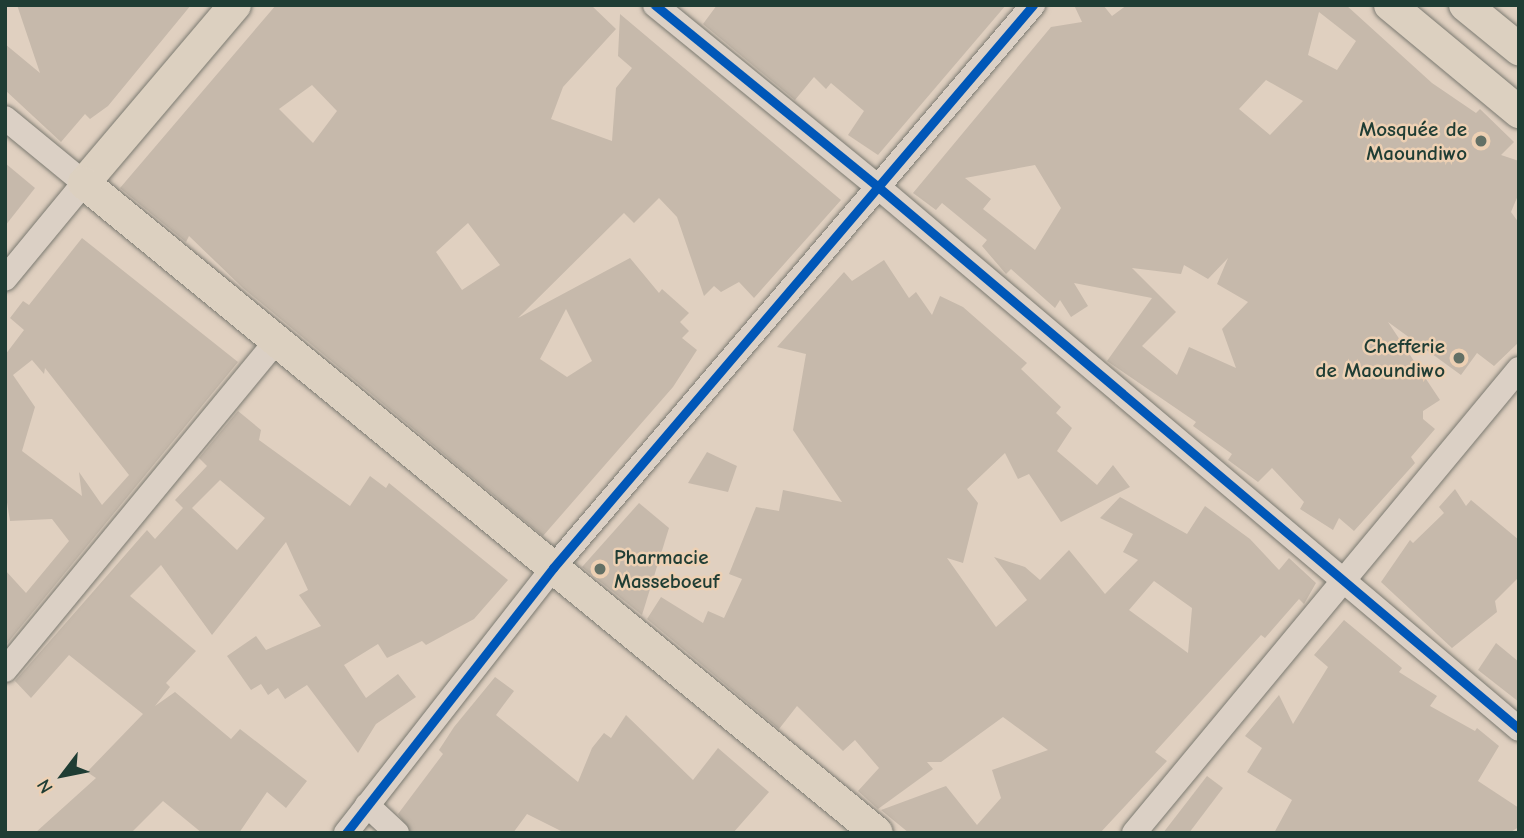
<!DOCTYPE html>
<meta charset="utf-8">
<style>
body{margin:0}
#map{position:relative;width:1524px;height:838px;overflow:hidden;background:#e0d0c0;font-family:"Comic Neue",sans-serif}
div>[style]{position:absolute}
.building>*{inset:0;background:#c6b9ab}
.roads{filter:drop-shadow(0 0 2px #7b7a71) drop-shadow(0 0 2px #7b7a71)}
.minor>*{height:24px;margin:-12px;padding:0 12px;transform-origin:12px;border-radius:12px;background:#dbd0c5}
.major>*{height:32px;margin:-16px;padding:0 16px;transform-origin:16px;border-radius:16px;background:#dcd0c0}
.cycleway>*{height:9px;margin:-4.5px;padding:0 4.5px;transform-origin:4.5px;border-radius:4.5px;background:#0057b8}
.dots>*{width:19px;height:19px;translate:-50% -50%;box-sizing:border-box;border:4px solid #edd0b3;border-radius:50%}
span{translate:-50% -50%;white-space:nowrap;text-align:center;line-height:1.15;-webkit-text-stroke:5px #edd0b3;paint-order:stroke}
.poi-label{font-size:21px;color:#1f3d34;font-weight:700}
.right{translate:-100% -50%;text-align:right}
.left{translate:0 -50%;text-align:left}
.frame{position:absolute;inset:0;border:7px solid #1f3d34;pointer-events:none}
.north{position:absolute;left:28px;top:740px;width:70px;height:70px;-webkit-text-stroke:5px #edd0b3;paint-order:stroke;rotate:238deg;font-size:19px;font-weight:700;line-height:28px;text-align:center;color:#1f3d34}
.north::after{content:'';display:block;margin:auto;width:24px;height:32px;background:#1f3d34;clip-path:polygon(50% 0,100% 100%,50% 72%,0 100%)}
</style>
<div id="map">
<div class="building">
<i style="clip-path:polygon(17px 5px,191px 5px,108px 106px,90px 119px,85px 114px,61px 142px,5px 90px,5px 44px,40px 73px)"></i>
<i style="clip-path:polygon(evenodd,276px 5px,591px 5px,616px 29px,563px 87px,551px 119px,612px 141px,616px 88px,632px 68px,618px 56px,620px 14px,841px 200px,754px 298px,739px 282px,721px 292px,714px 286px,704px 296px,677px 217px,659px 198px,634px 223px,624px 213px,518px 318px,630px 258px,659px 293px,662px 289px,689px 313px,680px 322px,689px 331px,682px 338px,697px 350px,673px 387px,543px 536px,243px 288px,189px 236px,186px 242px,120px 188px,276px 5px,312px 85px,337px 111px,313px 143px,279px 109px,312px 85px,276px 5px,468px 223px,500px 265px,462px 290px,436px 252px,468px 223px,276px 5px,566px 309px,592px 361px,567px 377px,540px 359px,566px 309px)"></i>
<i style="clip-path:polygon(717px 5px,1006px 5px,878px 155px,848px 135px,864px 111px,831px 83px,826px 89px,814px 77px,795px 100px,703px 24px)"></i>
<i style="clip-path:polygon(evenodd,1074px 5px,1103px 5px,1112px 16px,1127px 5px,1346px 5px,1432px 83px,1476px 113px,1480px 109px,1514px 142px,1501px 155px,1519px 161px,1519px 193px,1511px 212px,1519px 223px,1519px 342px,1494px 366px,1477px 353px,1461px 375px,1388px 322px,1440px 400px,1423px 411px,1423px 419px,1435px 429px,1411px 457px,1415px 463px,1354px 531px,1339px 518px,1333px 530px,1300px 509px,1304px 502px,1272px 468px,1258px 482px,1228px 460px,1232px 454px,1193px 426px,1196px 422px,1107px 361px,1152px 298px,1074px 283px,1088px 306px,1071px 317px,1060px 300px,1055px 308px,1011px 269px,1006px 274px,982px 246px,987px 240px,942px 203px,936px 210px,913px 193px,1051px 27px,1082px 22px,1074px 5px,1319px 12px,1356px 41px,1337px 70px,1308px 55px,1319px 12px,1074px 5px,1266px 80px,1303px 101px,1270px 135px,1239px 109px,1266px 80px,1074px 5px,1035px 165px,1061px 208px,1035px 250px,983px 209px,991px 199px,965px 178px,1035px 165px,1074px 5px,1228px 258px,1217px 284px,1248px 302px,1222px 329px,1236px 368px,1189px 347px,1177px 375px,1142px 346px,1176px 312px,1132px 268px,1181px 274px,1184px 265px,1208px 279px,1228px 258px)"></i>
<i style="clip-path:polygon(5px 163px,35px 188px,5px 226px)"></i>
<i style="clip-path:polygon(evenodd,82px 238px,238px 362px,5px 646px,5px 570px,26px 593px,69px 541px,52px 519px,10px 521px,5px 490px,5px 355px,24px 330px,10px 318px,23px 301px,29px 305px,82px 238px,32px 360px,44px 374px,45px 368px,129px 475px,102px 505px,79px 472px,82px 496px,22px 451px,35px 407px,13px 375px,32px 360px)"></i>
<i style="clip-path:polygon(evenodd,884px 260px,909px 298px,916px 292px,932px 315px,940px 296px,963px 307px,1027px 363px,1021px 369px,1061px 407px,1056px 413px,1072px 428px,1057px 451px,1097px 485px,1113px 465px,1130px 487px,1061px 522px,1029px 474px,1018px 479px,1005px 453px,967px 489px,978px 503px,963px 563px,947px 558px,996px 627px,1027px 600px,994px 557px,1025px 567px,1040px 580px,1069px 550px,1105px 594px,1138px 560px,1123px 552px,1133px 534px,1100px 518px,1120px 497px,1187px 534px,1205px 506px,1250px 539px,1279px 570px,1289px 558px,1316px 583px,1304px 604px,1299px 599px,1265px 638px,1261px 635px,1155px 752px,1167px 761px,1100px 833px,909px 833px,881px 810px,946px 786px,977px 825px,1001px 798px,992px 770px,1048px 750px,1003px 717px,941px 762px,927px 762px,933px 769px,878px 809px,858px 791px,879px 768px,855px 740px,843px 751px,797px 706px,779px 729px,647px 619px,661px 597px,703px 623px,708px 611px,724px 618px,742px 579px,729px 574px,756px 507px,779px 511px,783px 490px,842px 502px,793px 430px,806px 354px,777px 347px,844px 272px,852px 281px,884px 260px,1154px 581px,1192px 608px,1188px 653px,1129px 610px,1154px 581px)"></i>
<i style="clip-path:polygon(evenodd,238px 411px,261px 430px,259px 440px,350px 506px,370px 476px,386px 488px,389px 483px,508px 580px,474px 619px,426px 645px,422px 641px,387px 658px,378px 644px,344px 665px,366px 698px,398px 674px,416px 697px,376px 724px,358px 753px,307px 685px,285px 699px,278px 688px,268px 695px,261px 684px,251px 690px,227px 656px,256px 636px,266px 650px,321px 626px,299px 595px,308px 590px,286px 542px,212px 635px,161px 565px,130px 596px,196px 651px,166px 683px,170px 687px,155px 706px,175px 692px,231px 739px,240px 729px,307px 781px,286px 808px,267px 792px,239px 833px,202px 833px,163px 801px,131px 833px,35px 833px,96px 778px,87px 772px,143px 714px,69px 655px,31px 698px,15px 681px,147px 530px,155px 539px,183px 508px,175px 500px,207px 466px,199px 458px,238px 411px,220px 480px,265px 518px,237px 550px,192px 508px,220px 480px)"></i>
<i style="clip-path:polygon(707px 452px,737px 466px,728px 492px,688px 483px)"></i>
<i style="clip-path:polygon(1455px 489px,1466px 506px,1471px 500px,1519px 540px,1519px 577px,1495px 601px,1497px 612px,1452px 648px,1381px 582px,1410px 540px,1413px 543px,1444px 513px,1439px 507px)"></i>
<i style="clip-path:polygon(639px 503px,669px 528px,642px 615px,582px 567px)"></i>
<i style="clip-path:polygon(1344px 620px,1402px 668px,1399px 672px,1437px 696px,1430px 706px,1475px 731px,1477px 728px,1499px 746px,1478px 781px,1519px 808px,1519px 827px,1509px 833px,1274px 833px,1292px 800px,1247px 772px,1262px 748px,1245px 736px,1279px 695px,1293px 724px,1328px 667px,1314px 655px)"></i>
<i style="clip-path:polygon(1496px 643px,1519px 662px,1519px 702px,1478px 670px)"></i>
<i style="clip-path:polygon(495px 677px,514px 691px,496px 715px,578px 782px,592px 748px,604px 733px,611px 738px,626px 715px,693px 780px,718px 748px,769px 792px,733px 833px,565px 833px,527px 814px,513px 833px,411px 833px,398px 814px,443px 754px,439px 750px,454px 727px)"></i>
<i style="clip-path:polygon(1207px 776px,1223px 788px,1189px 833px,1163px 833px)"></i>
</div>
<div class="roads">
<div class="minor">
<i style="left:655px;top:5px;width:286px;rotate:39.2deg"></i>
<i style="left:877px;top:186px;width:841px;rotate:40.22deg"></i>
<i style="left:5px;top:118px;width:102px;rotate:39.4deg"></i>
<i style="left:84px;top:183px;width:124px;rotate:129.5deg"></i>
<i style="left:5px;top:670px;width:426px;rotate:-50.5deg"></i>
<i style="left:367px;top:805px;width:41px;rotate:43deg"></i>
<i style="left:346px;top:833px;width:336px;rotate:-52deg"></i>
<i style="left:553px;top:568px;width:740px;rotate:-49.55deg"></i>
<i style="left:1134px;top:833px;width:603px;rotate:-50.32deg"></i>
</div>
<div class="major">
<i style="left:235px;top:5px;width:233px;rotate:130.3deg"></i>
<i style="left:84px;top:183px;width:1025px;rotate:39.34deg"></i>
<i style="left:1390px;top:5px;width:168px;rotate:39.7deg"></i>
<i style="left:1465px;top:5px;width:70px;rotate:39.2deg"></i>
</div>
</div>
<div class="cycleway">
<i style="left:655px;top:5px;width:286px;rotate:39.2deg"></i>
<i style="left:877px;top:186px;width:841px;rotate:40.22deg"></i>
<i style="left:346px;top:833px;width:336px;rotate:-52deg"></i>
<i style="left:553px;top:568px;width:740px;rotate:-49.55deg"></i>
</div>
<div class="dots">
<i style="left:1481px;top:141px;background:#637065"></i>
<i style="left:1459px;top:358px;background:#637065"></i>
<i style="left:600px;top:569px;background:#637065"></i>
</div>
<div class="poi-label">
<span class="right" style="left:1467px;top:141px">Mosquée de<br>Maoundiwo</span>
<span class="right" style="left:1445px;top:358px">Chefferie<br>de Maoundiwo</span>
<span class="left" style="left:614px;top:569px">Pharmacie<br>Masseboeuf</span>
</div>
<div class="frame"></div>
<div class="north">N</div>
</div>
